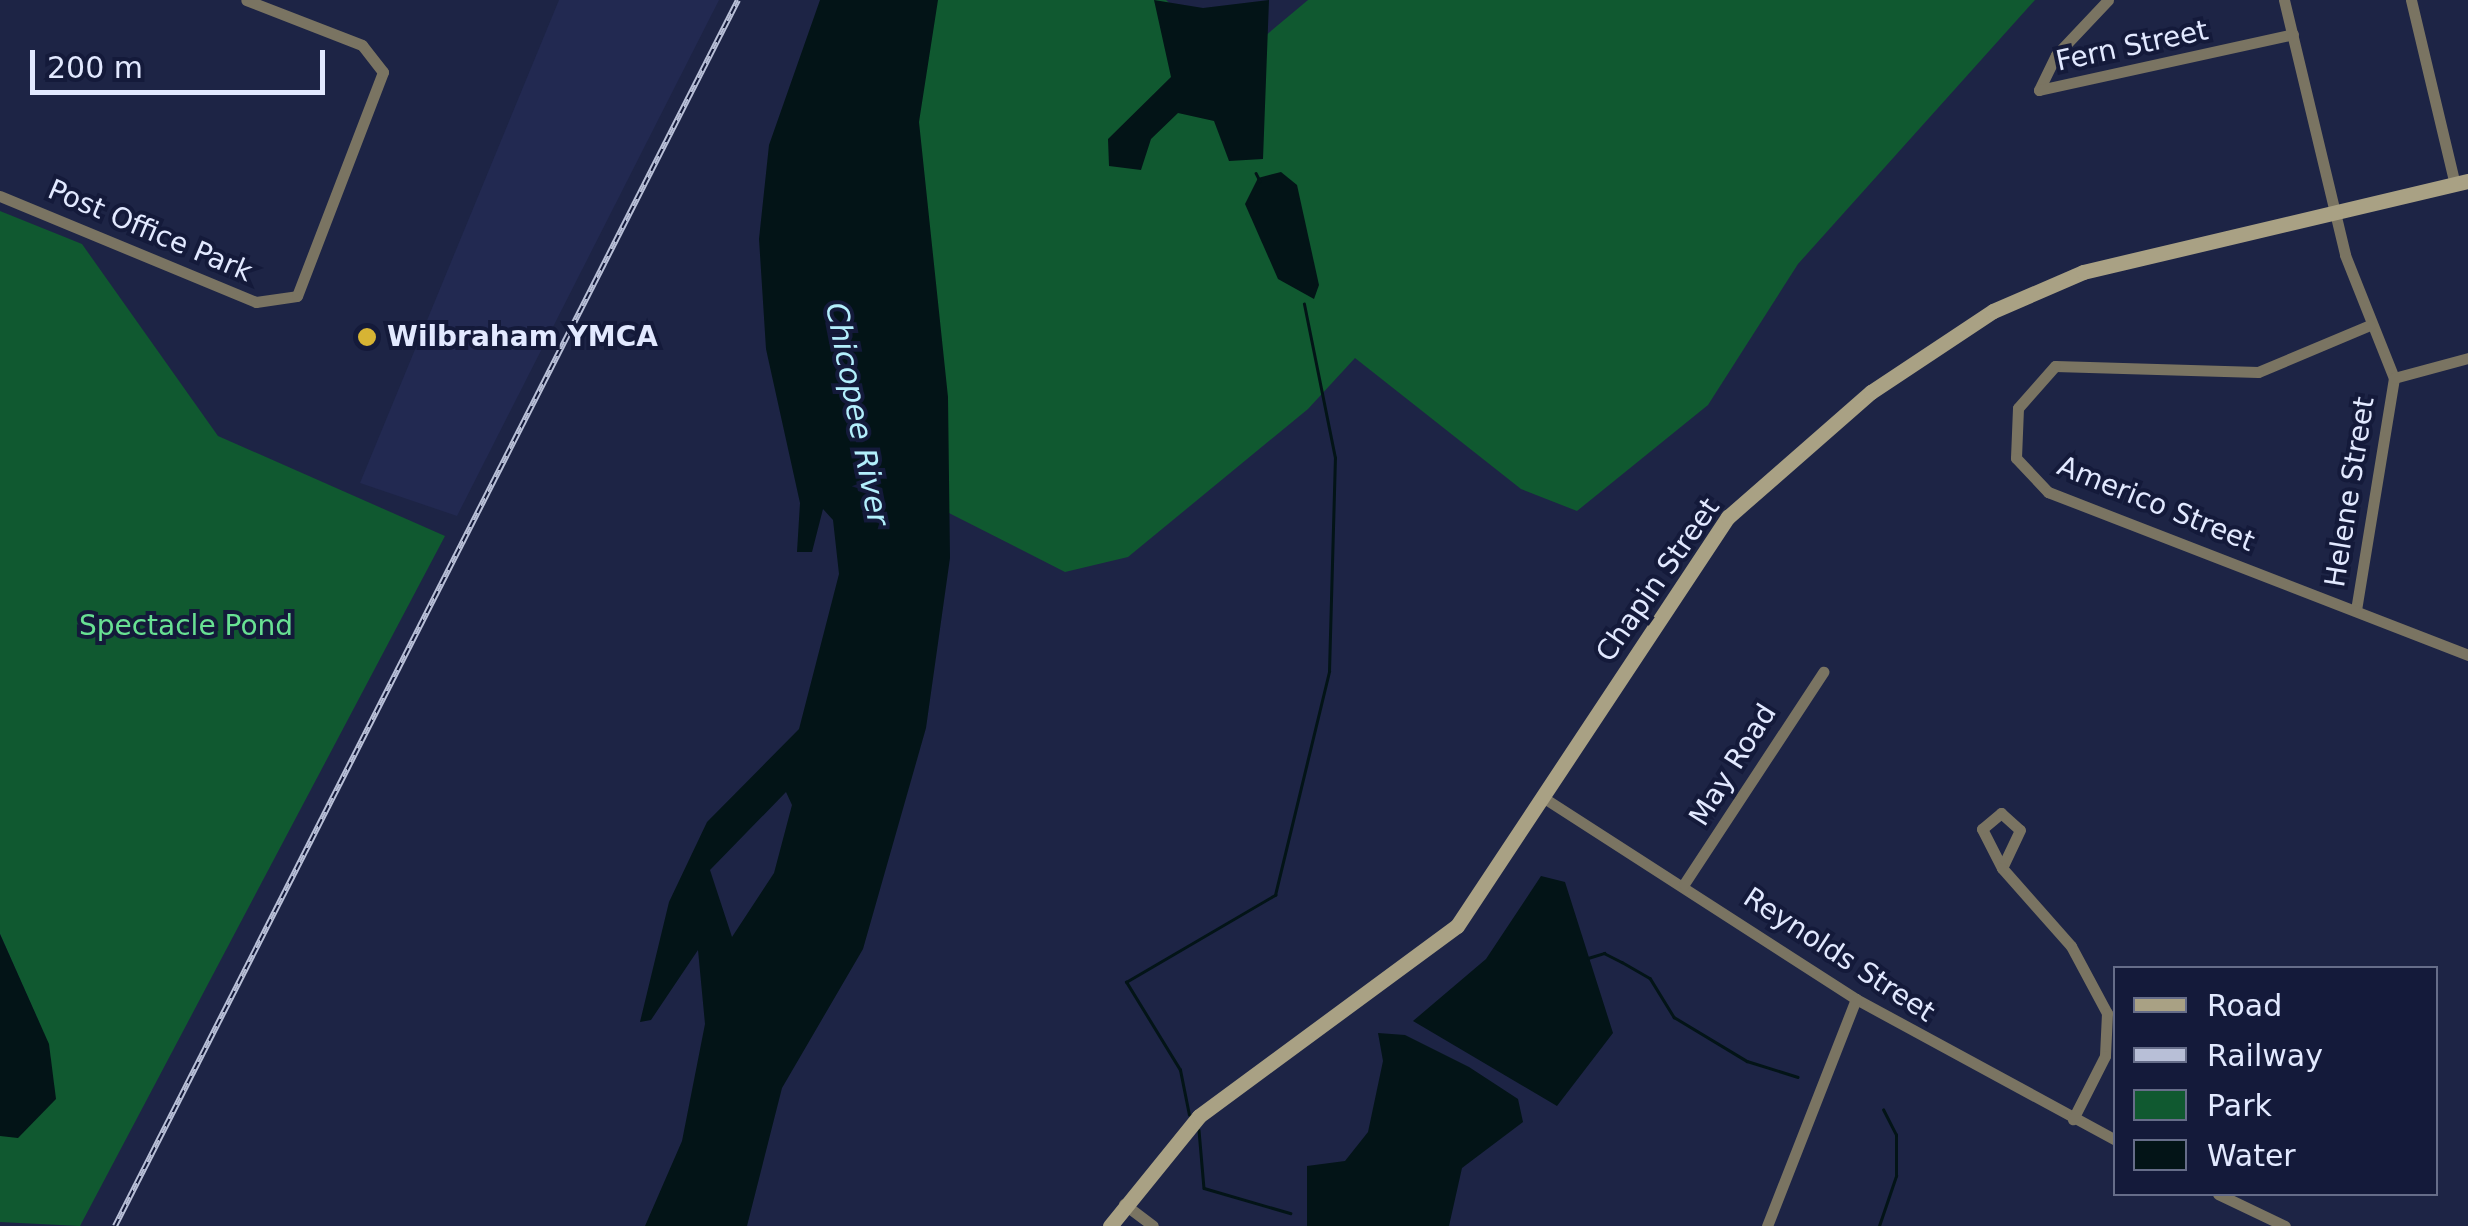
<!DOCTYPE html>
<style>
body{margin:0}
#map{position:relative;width:2468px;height:1226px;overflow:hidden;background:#1d2445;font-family:"DejaVu Sans",sans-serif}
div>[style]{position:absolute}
.built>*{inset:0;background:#222951}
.green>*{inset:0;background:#105930}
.water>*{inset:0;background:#031417}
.stream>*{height:2.5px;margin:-1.25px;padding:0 1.25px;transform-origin:1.25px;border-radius:1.25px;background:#031417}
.street>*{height:11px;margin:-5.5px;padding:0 5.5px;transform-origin:5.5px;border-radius:5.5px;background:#7a7462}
.secondary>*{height:15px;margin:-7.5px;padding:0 7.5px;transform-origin:7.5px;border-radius:7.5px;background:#a9a184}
.rail>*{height:6px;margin-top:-3px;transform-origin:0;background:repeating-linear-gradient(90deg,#141a3a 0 8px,#b8bfd7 0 16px);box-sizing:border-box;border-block:2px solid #b8bfd7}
.dots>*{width:28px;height:28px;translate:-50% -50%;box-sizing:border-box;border:5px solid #141a3a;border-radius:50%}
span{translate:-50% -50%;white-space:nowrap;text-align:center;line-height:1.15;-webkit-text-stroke:8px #141a3a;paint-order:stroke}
.street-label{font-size:28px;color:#e2e9ff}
.poi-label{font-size:28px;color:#e2e9ff;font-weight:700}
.left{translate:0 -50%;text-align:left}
.park-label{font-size:28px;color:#68e193}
.water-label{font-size:30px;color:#b3effc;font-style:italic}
.legend{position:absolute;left:2113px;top:966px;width:325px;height:230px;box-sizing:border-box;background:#141a3a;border:2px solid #666d89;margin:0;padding:12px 18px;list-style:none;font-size:30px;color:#e2e9ff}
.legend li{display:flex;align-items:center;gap:20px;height:50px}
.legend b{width:50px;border:2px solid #666d89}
.scale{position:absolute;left:30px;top:50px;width:295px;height:45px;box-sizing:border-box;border:5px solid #e2e9ff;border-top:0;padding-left:12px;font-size:30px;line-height:35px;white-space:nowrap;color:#e2e9ff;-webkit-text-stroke:8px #141a3a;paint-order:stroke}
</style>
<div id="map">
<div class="built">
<i style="clip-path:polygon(559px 0,719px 0,457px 516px,360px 483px)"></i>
</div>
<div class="green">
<i style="clip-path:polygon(926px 0,1166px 0,1234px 62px,1308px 0,2035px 0,1798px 264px,1708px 405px,1577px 511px,1521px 489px,1355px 358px,1308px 409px,1128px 557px,1065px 572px,943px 510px,904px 150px)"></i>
<i style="clip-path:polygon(0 211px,82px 244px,218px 436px,445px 536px,80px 1226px,0 1222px,0 1133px,41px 1027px,0 934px)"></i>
</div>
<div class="water">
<i style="clip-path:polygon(evenodd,820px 0,938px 0,919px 122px,948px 397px,950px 558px,926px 728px,863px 949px,782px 1088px,747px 1226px,645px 1226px,682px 1141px,705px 1024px,698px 950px,651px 1020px,640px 1022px,669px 902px,707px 822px,799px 729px,839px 574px,833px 520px,823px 509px,812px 552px,797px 552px,800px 503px,766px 349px,759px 239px,769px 145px,820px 0,786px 792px,792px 805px,774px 873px,732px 937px,710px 870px,786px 792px)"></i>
<i style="clip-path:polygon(1154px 0,1203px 8px,1269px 0,1263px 159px,1229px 161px,1214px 121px,1178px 113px,1151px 139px,1141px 170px,1109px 166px,1108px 139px,1171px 77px)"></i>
<i style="clip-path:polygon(1281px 172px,1297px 185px,1319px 285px,1314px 299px,1278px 279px,1245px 204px,1258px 178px)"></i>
<i style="clip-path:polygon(1541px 876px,1565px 882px,1613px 1033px,1557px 1106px,1413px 1021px,1486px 959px)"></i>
<i style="clip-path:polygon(0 934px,49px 1044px,56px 1099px,18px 1138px,0 1136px)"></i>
<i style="clip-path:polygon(1378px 1033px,1405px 1035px,1469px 1067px,1518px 1099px,1523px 1122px,1462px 1168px,1449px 1226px,1307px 1226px,1307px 1166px,1345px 1161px,1368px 1132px,1383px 1061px)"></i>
</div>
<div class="stream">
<i style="left:1256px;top:173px;width:9px;rotate:63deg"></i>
<i style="left:1588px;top:958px;width:17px;rotate:-17deg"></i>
<i style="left:1604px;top:953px;width:20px;rotate:27deg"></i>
<i style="left:1622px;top:962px;width:32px;rotate:30deg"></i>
<i style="left:1650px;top:978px;width:46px;rotate:58.4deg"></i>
<i style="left:1674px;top:1017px;width:85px;rotate:31.1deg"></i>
<i style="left:1747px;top:1061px;width:53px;rotate:17.4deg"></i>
<i style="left:1189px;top:1115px;width:46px;rotate:-101.3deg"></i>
<i style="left:1180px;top:1070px;width:103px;rotate:-121.5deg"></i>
<i style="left:1126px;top:982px;width:173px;rotate:-30.3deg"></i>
<i style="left:1275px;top:895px;width:230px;rotate:-76.4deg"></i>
<i style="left:1329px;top:671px;width:213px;rotate:-88.4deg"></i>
<i style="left:1335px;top:458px;width:157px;rotate:-101.4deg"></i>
<i style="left:1199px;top:1130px;width:58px;rotate:85.1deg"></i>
<i style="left:1204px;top:1188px;width:90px;rotate:16.2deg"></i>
<i style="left:1879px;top:1226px;width:53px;rotate:-71.2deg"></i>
<i style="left:1896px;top:1176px;width:41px;rotate:-90deg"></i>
<i style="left:1896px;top:1135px;width:28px;rotate:-117deg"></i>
</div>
<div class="street">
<i style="left:2108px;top:0;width:76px;rotate:133.4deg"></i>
<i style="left:2056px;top:55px;width:39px;rotate:116deg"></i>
<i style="left:2039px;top:90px;width:260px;rotate:-12.4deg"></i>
<i style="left:2284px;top:0;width:262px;rotate:76.5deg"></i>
<i style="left:2345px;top:255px;width:132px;rotate:68.3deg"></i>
<i style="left:2394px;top:378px;width:236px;rotate:99.3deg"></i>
<i style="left:2411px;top:0;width:189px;rotate:76.6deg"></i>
<i style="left:0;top:196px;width:277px;rotate:22.5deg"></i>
<i style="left:256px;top:302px;width:41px;rotate:-8.3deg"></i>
<i style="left:297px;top:296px;width:240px;rotate:-69deg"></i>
<i style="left:383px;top:72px;width:34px;rotate:-128deg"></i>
<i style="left:362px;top:45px;width:124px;rotate:-158.8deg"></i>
<i style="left:2370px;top:325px;width:121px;rotate:157.2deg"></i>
<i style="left:2258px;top:372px;width:203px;rotate:-178.3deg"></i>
<i style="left:2055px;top:366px;width:56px;rotate:131.4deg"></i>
<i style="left:2018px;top:408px;width:50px;rotate:92.3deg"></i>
<i style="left:2016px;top:458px;width:47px;rotate:46.7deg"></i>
<i style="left:2048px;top:492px;width:451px;rotate:21.2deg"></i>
<i style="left:2394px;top:378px;width:77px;rotate:-15.1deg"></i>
<i style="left:1544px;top:798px;width:371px;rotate:32.8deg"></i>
<i style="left:1856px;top:999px;width:296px;rotate:28.5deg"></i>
<i style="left:2002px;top:868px;width:44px;rotate:-117.1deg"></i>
<i style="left:1982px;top:829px;width:25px;rotate:-40deg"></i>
<i style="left:2001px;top:813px;width:25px;rotate:42deg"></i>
<i style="left:2020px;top:830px;width:42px;rotate:115.3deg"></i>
<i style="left:2002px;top:868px;width:104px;rotate:48.5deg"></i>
<i style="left:2071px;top:946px;width:76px;rotate:61.8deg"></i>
<i style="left:2107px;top:1013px;width:43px;rotate:92.7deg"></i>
<i style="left:2105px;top:1056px;width:71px;rotate:116.9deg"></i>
<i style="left:1684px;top:884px;width:254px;rotate:-56.7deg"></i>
<i style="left:2218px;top:1194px;width:74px;rotate:25.5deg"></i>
<i style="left:1124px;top:1204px;width:36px;rotate:37deg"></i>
<i style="left:1767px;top:1226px;width:244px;rotate:-68.6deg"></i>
</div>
<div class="secondary">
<i style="left:1110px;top:1226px;width:141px;rotate:-51deg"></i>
<i style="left:1199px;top:1116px;width:320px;rotate:-36.4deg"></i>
<i style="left:1457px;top:926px;width:491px;rotate:-56.5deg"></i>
<i style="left:1728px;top:517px;width:190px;rotate:-41.2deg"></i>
<i style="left:1871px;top:392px;width:146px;rotate:-33.6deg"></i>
<i style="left:1993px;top:311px;width:98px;rotate:-23.4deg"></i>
<i style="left:2083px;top:272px;width:396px;rotate:-13.3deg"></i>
</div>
<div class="rail">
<i style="left:115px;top:1226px;width:1375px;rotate:-63.06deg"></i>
</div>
<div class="dots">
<i style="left:367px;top:337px;background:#d7b434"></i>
</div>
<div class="street-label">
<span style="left:2132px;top:46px;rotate:-12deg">Fern Street</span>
<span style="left:150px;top:231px;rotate:23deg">Post Office Park</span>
<span style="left:2350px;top:492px;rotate:-81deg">Helene Street</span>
<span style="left:2156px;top:504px;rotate:22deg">Americo Street</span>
<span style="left:1658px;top:580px;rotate:-55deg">Chapin Street</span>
<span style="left:1733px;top:765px;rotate:-58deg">May Road</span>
<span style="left:1839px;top:955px;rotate:33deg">Reynolds Street</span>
</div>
<div class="poi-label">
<span class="left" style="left:387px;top:337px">Wilbraham YMCA</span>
</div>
<div class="park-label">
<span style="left:186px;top:626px">Spectacle Pond</span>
</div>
<div class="water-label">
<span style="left:857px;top:414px;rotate:79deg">Chicopee River</span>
</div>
<ul class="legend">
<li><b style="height:12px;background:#a9a184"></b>Road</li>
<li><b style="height:12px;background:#b8bfd7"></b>Railway</li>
<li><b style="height:28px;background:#105930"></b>Park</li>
<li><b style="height:28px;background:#031417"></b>Water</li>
</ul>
<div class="scale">200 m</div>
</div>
